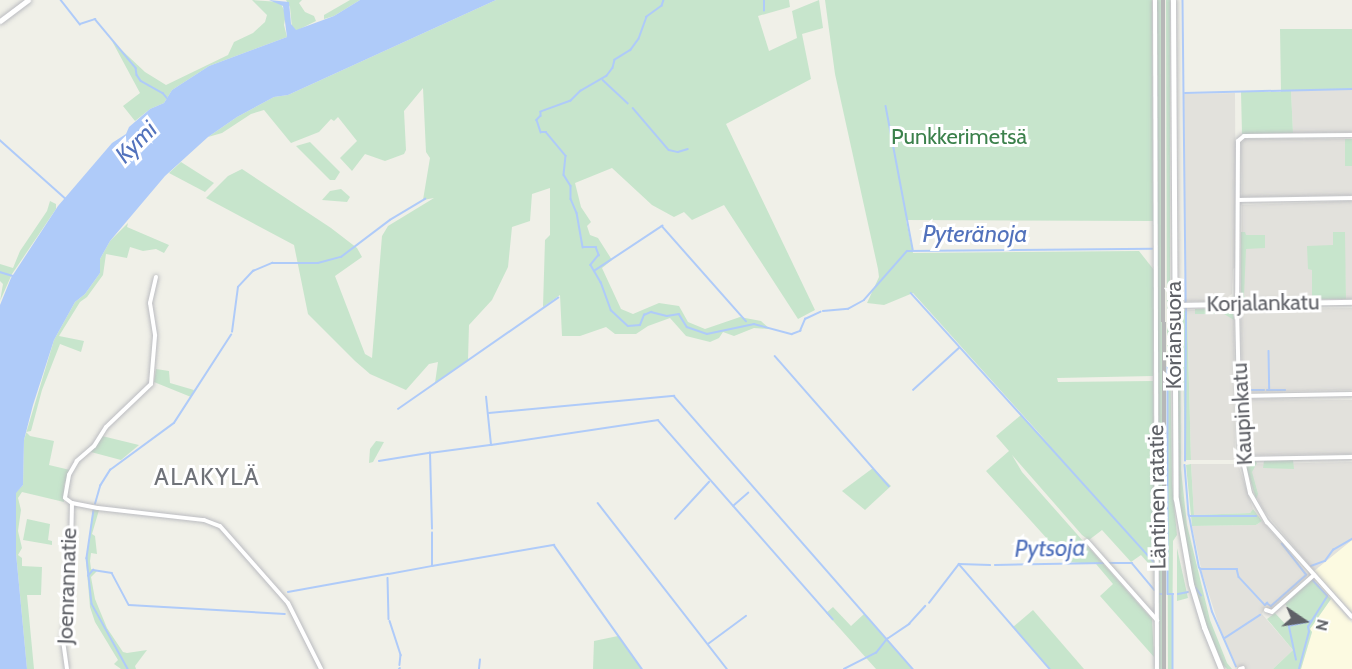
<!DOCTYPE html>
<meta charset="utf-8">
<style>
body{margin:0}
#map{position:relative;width:1352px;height:669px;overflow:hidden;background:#f0f0e8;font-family:Cabin,sans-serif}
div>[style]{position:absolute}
.commercial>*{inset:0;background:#fcfae1}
.industrial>*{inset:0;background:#e2e1dc}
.green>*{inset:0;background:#c7e5cc}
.water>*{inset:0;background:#afcbf9}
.stream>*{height:1.5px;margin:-0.75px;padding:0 0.75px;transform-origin:0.75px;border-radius:0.75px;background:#afcbf9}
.roads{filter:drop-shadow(0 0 2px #babbc0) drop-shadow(0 0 2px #babbc0)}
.street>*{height:4px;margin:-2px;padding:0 2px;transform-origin:2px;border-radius:2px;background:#fff}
.secondary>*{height:5px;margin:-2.5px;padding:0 2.5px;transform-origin:2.5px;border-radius:2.5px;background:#fff}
.rail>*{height:4px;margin-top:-2px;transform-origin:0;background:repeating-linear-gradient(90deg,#fff 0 4.5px,#b7b8b8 0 9px);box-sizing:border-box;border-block:2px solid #b7b8b8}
span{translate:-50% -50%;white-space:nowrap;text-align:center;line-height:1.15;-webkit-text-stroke:6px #fff;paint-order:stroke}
.park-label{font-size:22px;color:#3c814c}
.street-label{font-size:22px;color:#5f6167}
.water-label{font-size:24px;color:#5272bc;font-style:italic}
.neighbourhood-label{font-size:24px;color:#707379;letter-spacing:1.5px}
.north{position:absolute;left:1274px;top:591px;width:60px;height:60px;-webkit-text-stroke:4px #fff;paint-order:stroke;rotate:103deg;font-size:16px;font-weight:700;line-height:24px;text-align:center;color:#5f6167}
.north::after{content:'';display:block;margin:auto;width:21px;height:27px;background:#5f6167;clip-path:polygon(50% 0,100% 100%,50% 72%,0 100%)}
</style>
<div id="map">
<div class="commercial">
<i style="clip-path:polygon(1352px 540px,1352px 612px,1314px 571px)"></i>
<i style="clip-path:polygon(1331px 599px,1352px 623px,1352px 669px,1301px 669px,1312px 633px,1310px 629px)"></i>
</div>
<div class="industrial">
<i style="clip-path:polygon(1352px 89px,1352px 132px,1293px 133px,1291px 91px)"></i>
<i style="clip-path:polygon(1235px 93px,1236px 267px,1233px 269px,1232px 294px,1222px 301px,1186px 301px,1184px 94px)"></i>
<i style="clip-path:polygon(1245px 139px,1345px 139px,1345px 166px,1352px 166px,1352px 195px,1242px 197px,1241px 144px)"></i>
<i style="clip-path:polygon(1352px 201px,1352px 299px,1346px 299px,1344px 232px,1334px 232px,1334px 245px,1308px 269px,1312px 269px,1312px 299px,1245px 301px,1242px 298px,1242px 205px)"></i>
<i style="clip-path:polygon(1352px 308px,1352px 390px,1247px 392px,1242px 388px,1241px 312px,1245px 309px)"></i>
<i style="clip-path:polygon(1187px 310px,1230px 310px,1234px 314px,1235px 460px,1191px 460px)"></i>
<i style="clip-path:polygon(1247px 399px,1352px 400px,1352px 454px,1247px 455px,1242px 449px,1242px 405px)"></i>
<i style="clip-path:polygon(1352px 462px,1352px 540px,1314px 571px,1264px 511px,1255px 494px,1248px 467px,1253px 464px)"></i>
<i style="clip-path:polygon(1191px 464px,1236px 464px,1239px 467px,1253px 509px,1250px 513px,1194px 515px)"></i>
<i style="clip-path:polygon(1262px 521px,1306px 572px,1307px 577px,1271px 609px,1265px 607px,1262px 614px,1293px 650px,1273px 669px,1238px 669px,1223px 638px,1202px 573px,1192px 526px,1256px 525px)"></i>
</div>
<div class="green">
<i style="clip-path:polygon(252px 0,280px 2px,286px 14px,284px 25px,287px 37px,209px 66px,172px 90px,164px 103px,150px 109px,135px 121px,123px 106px,140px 93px,112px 41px,145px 72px,166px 85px,228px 55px,234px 42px,253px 33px,265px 22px,267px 15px)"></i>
<i style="clip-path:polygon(286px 0,302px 0,299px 3px,305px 12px,314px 16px,316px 21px,296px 31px,292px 28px,290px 7px)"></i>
<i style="clip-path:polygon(350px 0,360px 0,334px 16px,324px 19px,324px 15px)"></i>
<i style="clip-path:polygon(496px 0,789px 0,790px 7px,758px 16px,769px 51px,797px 38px,792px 11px,819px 0,823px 28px,802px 34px,811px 79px,726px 124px,815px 310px,798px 319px,724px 205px,692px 220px,684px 212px,674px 217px,652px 205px,612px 168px,575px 183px,581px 207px,591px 222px,587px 226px,590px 235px,598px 238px,612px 260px,602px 268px,621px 309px,633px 314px,659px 303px,679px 306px,688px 322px,705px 329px,740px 317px,761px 321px,770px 329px,754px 328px,734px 336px,723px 332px,719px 338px,710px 342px,686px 336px,670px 318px,648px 326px,636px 334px,615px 334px,606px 327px,580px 336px,562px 336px,560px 295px,543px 307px,545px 240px,550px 235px,550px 188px,532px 194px,530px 221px,512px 227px,508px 267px,492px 300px,469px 325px,468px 360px,435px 383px,438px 362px,429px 364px,406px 390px,370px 374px,355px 361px,308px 314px,294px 245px,206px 198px,228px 176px,242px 169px,331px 228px,357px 248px,362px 257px,335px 276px,365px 354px,372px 358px,382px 236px,388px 226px,434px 198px,423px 200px,430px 158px,426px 152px,423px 88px,404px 111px,406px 150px,404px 154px,385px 161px,365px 154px,352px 171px,340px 158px,357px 141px,338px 117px,334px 121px,331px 119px,319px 132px,291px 143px,264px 110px,251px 114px,222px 133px,208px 137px,237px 117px,274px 97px,288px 95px)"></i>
<i style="clip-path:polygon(825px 0,1152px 0,1153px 221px,906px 220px,913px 253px,1139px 251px,1154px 270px,1153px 376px,1057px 378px,1058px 382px,1153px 381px,1155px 571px,1141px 555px,1131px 562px,1102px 530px,1089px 540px,1082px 535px,1012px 455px,1022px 472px,1152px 619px,1154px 657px,1100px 596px,1113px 584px,1096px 564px,1068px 562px,986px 471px,1009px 451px,996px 436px,1021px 415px,1048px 443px,913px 293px,884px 305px,867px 303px,879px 277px,878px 269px,835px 74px)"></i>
<i style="clip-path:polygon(1157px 0,1161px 0,1163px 669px,1159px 669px)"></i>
<i style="clip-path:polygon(1166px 0,1170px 0,1170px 333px,1172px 484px,1177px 535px,1173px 541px,1172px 669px,1168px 669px)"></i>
<i style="clip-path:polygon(1280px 29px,1352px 29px,1352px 89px,1291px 91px,1293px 133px,1242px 134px,1241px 92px,1281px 92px)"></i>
<i style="clip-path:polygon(1345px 139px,1352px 139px,1352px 166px,1345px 166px)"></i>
<i style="clip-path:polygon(310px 142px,340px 172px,335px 180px,330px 180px,296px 146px)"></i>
<i style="clip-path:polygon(181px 162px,214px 183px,205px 192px,169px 173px)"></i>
<i style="clip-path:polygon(341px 189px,350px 197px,347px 202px,322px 200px,330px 191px)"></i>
<i style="clip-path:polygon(50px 201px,56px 204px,56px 209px,12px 274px,0 301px,3px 284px,0 281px,0 264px,13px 268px,20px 251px,47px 211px)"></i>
<i style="clip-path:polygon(128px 223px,127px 227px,169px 245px,164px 253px,156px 249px,143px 251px,130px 247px,127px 258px,106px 254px,103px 275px,87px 297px,80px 302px,59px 336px,84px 341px,81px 352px,60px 344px,42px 390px,31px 431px,26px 432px,30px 436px,54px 441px,49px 465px,70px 470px,64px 485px,64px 502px,22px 492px,18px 498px,21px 510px,18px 531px,22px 548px,18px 555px,22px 558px,22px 566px,42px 567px,41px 595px,27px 595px,34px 669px,27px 669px,16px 553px,16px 492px,23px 485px,24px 440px,54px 340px,75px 302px,85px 294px,100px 273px,100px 259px,110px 241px)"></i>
<i style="clip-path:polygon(1241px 232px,1245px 232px,1246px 235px,1265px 235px,1265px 248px,1246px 249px,1244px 296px,1248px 299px,1247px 301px,1243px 301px,1241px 296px)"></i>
<i style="clip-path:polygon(1333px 232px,1345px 232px,1346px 299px,1312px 299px,1312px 270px,1308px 269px,1307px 246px,1333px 245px)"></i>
<i style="clip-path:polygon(1180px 307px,1181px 470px,1187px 525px,1210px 620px,1227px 663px,1232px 669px,1227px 669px,1223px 665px,1206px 625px,1189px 566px,1179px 510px,1177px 309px)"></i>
<i style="clip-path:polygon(1229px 308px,1233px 311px,1234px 320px,1224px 314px,1195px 314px,1195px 309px)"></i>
<i style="clip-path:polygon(1187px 310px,1191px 460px,1185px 460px,1182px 311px)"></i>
<i style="clip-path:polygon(156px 369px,169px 371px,170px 383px,194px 390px,191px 397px,154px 382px)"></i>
<i style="clip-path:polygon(102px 436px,139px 445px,121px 460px,91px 452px)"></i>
<i style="clip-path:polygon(376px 441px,384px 442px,373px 462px,369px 463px,370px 449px)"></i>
<i style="clip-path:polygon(1293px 460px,1294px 469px,1263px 468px,1264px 461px)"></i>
<i style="clip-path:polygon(1255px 461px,1257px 463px,1252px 472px,1258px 494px,1256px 499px,1246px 466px,1248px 463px)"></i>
<i style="clip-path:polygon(1191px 464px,1194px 515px,1250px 513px,1253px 509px,1262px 521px,1256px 525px,1192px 526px,1186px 465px)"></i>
<i style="clip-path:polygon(873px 468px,891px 486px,865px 510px,842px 491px)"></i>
<i style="clip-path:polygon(93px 509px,99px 510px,92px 534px,95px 536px,97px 554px,91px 553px,90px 561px,91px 569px,97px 571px,91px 577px,95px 599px,107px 628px,123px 652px,127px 653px,147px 650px,135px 666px,136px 669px,121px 669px,114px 664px,118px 660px,95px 622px,90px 607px,86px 560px)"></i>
<i style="clip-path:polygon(27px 519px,50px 524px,48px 540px,52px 541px,52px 545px,23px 540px)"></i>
<i style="clip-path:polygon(1177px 548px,1188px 598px,1177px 601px)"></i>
<i style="clip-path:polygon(1312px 580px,1331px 599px,1310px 629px,1312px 632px,1301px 669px,1273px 669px,1293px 650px,1267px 619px,1275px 613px,1287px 626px,1300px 623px,1285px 604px)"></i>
<i style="clip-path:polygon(833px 607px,851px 626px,864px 614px,912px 669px,876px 669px,826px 613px)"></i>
<i style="clip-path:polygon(1033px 610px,1084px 669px,1050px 669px,1013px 627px)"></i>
<i style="clip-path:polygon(618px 636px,642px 669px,593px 669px,594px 641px)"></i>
</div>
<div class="water">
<i style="clip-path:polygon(269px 0,289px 2px,291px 24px,296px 30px,334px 16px,360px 0,496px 0,288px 95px,274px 97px,237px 117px,208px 137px,165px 176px,110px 241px,100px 259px,100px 273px,85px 294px,75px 302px,54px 340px,33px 405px,24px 440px,23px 485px,16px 493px,16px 553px,27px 669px,0 669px,0 305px,11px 278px,58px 206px,112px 143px,126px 134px,129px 127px,150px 109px,164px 103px,172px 90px,209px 66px,287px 37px,283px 6px)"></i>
</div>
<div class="stream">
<i style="left:61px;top:0;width:31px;rotate:52deg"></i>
<i style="left:80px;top:24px;width:16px;rotate:-18deg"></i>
<i style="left:95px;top:19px;width:64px;rotate:50.1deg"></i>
<i style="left:136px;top:68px;width:7px;rotate:82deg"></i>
<i style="left:137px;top:75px;width:7px;rotate:56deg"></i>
<i style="left:141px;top:81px;width:25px;rotate:29deg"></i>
<i style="left:163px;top:93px;width:6px;rotate:51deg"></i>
<i style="left:664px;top:0;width:6px;rotate:108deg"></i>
<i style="left:662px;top:6px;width:19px;rotate:144deg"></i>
<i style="left:647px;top:17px;width:23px;rotate:110deg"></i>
<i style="left:639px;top:39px;width:14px;rotate:126deg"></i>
<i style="left:631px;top:50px;width:19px;rotate:148deg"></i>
<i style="left:615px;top:60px;width:8px;rotate:104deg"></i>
<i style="left:613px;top:68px;width:10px;rotate:127deg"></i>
<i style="left:607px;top:76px;width:30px;rotate:150deg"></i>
<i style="left:581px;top:91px;width:14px;rotate:135deg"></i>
<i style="left:571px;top:101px;width:32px;rotate:160deg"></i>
<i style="left:541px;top:112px;width:4px;rotate:90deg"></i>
<i style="left:541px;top:116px;width:6px;rotate:135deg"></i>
<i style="left:537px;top:120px;width:13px;rotate:72deg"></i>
<i style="left:541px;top:132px;width:5px"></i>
<i style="left:546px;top:132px;width:31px;rotate:50deg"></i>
<i style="left:566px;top:156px;width:19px;rotate:96deg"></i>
<i style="left:564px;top:175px;width:13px;rotate:58deg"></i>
<i style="left:571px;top:186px;width:13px;rotate:90deg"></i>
<i style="left:571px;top:199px;width:15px;rotate:67deg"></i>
<i style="left:577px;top:213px;width:35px;rotate:80deg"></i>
<i style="left:583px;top:247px;width:13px"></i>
<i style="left:596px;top:247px;width:9px;rotate:69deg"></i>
<i style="left:599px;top:255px;width:13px;rotate:129deg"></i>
<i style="left:591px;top:265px;width:20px;rotate:60deg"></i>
<i style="left:601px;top:282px;width:30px;rotate:70deg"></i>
<i style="left:611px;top:310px;width:23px;rotate:43deg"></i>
<i style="left:628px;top:326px;width:12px;rotate:-5deg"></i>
<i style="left:640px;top:325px;width:11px;rotate:-68deg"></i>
<i style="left:644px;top:315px;width:8px;rotate:-23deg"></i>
<i style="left:651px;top:312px;width:16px;rotate:14deg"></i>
<i style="left:667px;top:316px;width:12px;rotate:-9deg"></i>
<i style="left:679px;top:314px;width:15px;rotate:58deg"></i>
<i style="left:687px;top:327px;width:21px;rotate:19deg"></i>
<i style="left:707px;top:334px;width:48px;rotate:-12deg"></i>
<i style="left:754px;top:324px;width:39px;rotate:15deg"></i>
<i style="left:792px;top:334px;width:9px;rotate:-21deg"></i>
<i style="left:800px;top:331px;width:13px;rotate:-67deg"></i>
<i style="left:805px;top:319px;width:17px;rotate:-25deg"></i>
<i style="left:1183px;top:0;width:302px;rotate:89.4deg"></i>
<i style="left:764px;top:11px;width:11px;rotate:-90deg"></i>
<i style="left:603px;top:80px;width:34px;rotate:43deg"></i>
<i style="left:1185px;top:93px;width:167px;rotate:-1.4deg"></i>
<i style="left:886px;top:106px;width:146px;rotate:79.3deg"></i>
<i style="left:633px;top:108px;width:55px;rotate:49.4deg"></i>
<i style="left:669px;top:150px;width:9px;rotate:13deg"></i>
<i style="left:678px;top:152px;width:10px;rotate:-17deg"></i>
<i style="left:0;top:140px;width:89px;rotate:41.8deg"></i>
<i style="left:594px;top:271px;width:82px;rotate:-33.5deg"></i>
<i style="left:662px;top:226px;width:127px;rotate:48.5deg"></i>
<i style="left:0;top:272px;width:14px;rotate:17deg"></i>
<i style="left:911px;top:293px;width:363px;rotate:47.9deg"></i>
<i style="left:823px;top:311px;width:25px;rotate:-5deg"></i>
<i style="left:848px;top:309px;width:18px;rotate:-29deg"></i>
<i style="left:864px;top:300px;width:65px;rotate:-48.7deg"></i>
<i style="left:907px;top:251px;width:245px;rotate:-0.5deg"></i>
<i style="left:232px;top:332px;width:45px;rotate:-82.4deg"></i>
<i style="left:238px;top:287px;width:22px;rotate:-47deg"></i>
<i style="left:253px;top:271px;width:21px;rotate:-23deg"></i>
<i style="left:272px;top:263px;width:46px"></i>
<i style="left:318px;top:263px;width:24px;rotate:-15deg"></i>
<i style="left:341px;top:257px;width:61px;rotate:-37.1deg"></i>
<i style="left:390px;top:220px;width:41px;rotate:-31deg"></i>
<i style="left:1269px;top:351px;width:39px;rotate:89deg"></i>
<i style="left:775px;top:356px;width:173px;rotate:48.8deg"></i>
<i style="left:1168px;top:367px;width:227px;rotate:90deg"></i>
<i style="left:1168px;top:594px;width:5px"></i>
<i style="left:1173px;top:594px;width:75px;rotate:90deg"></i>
<i style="left:913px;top:390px;width:62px;rotate:-42.4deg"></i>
<i style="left:1244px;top:390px;width:20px"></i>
<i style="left:1267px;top:390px;width:18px"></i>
<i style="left:398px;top:409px;width:195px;rotate:-34.8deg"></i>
<i style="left:489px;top:413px;width:186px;rotate:-5.3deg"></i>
<i style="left:674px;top:396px;width:363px;rotate:48.8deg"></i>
<i style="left:491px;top:445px;width:169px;rotate:-8.5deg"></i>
<i style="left:658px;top:420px;width:265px;rotate:48.7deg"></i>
<i style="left:379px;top:461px;width:51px;rotate:-9.1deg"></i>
<i style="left:1185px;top:461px;width:152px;rotate:-89.6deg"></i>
<i style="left:1185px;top:465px;width:50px;rotate:85.4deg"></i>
<i style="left:598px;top:503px;width:210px;rotate:52.1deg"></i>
<i style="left:95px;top:504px;width:19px;rotate:-74deg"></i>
<i style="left:100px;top:486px;width:19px;rotate:-58deg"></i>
<i style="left:110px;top:470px;width:79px;rotate:-36.3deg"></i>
<i style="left:174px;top:423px;width:105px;rotate:-57.1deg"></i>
<i style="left:733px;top:506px;width:20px;rotate:-41deg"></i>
<i style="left:94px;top:510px;width:49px;rotate:98.3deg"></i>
<i style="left:87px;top:558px;width:46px;rotate:83.8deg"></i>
<i style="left:92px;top:604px;width:74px;rotate:61deg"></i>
<i style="left:675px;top:519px;width:50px;rotate:-47.4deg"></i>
<i style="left:432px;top:529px;width:76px;rotate:-91.5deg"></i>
<i style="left:430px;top:453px;width:62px;rotate:-7.5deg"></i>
<i style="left:491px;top:445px;width:48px;rotate:-95.9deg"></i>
<i style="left:1109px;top:563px;width:23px"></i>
<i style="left:1132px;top:563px;width:35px;rotate:50deg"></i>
<i style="left:959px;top:564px;width:139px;rotate:49.1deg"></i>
<i style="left:995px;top:565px;width:109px;rotate:-1.1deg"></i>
<i style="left:432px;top:566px;width:124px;rotate:-9.8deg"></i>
<i style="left:554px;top:545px;width:152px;rotate:54.6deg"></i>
<i style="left:1311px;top:566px;width:15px;rotate:-20deg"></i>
<i style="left:1325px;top:561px;width:14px;rotate:-54deg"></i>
<i style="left:1333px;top:550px;width:22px;rotate:-30deg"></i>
<i style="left:1199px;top:568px;width:53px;rotate:-100.9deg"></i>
<i style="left:1189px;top:516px;width:67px"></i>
<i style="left:389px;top:574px;width:44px;rotate:-10.5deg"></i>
<i style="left:432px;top:566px;width:33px;rotate:-90deg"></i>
<i style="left:88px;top:576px;width:8px;rotate:-50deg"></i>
<i style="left:93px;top:570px;width:19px;rotate:9deg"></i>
<i style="left:112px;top:573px;width:36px;rotate:62deg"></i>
<i style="left:129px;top:605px;width:156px;rotate:3.3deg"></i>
<i style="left:388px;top:578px;width:41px;rotate:88.6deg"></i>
<i style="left:1196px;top:588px;width:9px;rotate:54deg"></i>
<i style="left:288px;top:592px;width:102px;rotate:-10.2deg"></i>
<i style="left:1160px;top:594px;width:2px"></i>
<i style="left:1178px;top:594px;width:10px;rotate:-11deg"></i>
<i style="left:929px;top:603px;width:49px;rotate:-52.4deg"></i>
<i style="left:959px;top:564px;width:31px;rotate:2deg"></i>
<i style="left:390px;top:621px;width:36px;rotate:72deg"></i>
<i style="left:401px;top:655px;width:10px;rotate:96deg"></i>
<i style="left:1225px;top:638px;width:42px;rotate:-33.3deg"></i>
<i style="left:708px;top:644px;width:47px;rotate:-36.4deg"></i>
<i style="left:1296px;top:660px;width:35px;rotate:-102deg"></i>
<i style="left:1289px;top:626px;width:23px;rotate:-13deg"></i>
<i style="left:1236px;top:667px;width:60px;rotate:-113.6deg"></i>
<i style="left:1212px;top:612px;width:45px;rotate:-105.6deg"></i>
<i style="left:1200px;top:569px;width:37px"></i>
<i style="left:1237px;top:569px;width:8px;rotate:76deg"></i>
<i style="left:1239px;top:577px;width:38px;rotate:47deg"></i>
<i style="left:1265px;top:605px;width:3px;rotate:-45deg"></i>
<i style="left:1267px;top:603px;width:5px;rotate:37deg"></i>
<i style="left:1271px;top:606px;width:47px;rotate:-41.5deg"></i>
<i style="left:1306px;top:575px;width:39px;rotate:-128deg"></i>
<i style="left:399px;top:669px;width:1px;rotate:-45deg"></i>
<i style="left:479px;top:669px;width:9px;rotate:-84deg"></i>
<i style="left:844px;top:669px;width:36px;rotate:-27deg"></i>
<i style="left:876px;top:653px;width:18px;rotate:-52deg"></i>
<i style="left:887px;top:639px;width:27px;rotate:-34deg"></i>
<i style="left:909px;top:624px;width:24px;rotate:-48deg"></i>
<i style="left:1299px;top:669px;width:38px;rotate:-75deg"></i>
<i style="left:1309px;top:632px;width:5px;rotate:-101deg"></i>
<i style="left:1308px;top:627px;width:36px;rotate:-58deg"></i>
<i style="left:1327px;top:596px;width:21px;rotate:-133deg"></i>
</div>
<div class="roads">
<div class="street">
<i style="left:1155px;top:0;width:669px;rotate:89.83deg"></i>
<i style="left:1352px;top:135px;width:108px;rotate:179.5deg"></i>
<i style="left:1244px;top:136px;width:8px;rotate:140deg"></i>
<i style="left:1238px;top:141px;width:164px;rotate:90.3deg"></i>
<i style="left:1237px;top:305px;width:142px;rotate:88.8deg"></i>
<i style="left:1240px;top:447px;width:47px;rotate:77.7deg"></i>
<i style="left:1250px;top:493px;width:34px;rotate:60deg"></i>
<i style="left:1267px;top:522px;width:127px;rotate:48.2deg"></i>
<i style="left:1238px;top:200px;width:114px;rotate:-1deg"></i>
<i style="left:156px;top:277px;width:27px;rotate:103deg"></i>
<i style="left:150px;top:303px;width:33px;rotate:81deg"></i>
<i style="left:155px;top:336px;width:48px;rotate:94.8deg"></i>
<i style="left:151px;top:384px;width:62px;rotate:136.3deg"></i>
<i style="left:106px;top:427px;width:22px;rotate:122deg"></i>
<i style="left:94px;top:446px;width:23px;rotate:139deg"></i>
<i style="left:77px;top:461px;width:16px;rotate:120deg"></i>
<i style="left:69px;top:475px;width:23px;rotate:100deg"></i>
<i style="left:65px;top:498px;width:9px;rotate:36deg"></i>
<i style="left:72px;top:503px;width:26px;rotate:11deg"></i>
<i style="left:98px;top:508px;width:107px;rotate:6.5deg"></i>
<i style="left:204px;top:520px;width:17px;rotate:21deg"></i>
<i style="left:220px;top:526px;width:103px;rotate:48.6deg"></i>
<i style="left:288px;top:603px;width:74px;rotate:63.4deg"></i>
<i style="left:1239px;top:396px;width:113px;rotate:-1deg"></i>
<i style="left:1241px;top:459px;width:111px;rotate:-1deg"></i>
<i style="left:1087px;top:541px;width:106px;rotate:48.5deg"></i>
<i style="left:1266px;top:610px;width:6px;rotate:18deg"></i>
<i style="left:1272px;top:612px;width:56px;rotate:-41.4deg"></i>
<i style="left:67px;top:669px;width:30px;rotate:-98deg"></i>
<i style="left:63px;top:639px;width:42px;rotate:-80.3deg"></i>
<i style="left:70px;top:598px;width:95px;rotate:-88.8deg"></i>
<i style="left:1240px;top:669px;width:3px;rotate:-18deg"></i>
</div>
<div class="secondary">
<i style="left:1173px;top:0;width:499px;rotate:89.7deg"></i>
<i style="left:1176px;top:499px;width:86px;rotate:80deg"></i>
<i style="left:1191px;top:584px;width:45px;rotate:73.2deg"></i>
<i style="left:1204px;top:627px;width:45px;rotate:68deg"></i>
<i style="left:0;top:21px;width:35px;rotate:-37deg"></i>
<i style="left:1174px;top:305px;width:178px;rotate:-1deg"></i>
</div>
</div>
<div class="rail">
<i style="left:1163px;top:0;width:669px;rotate:89.91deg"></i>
</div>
<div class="park-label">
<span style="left:959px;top:137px">Punkkerimetsä</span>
</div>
<div class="street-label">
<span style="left:1263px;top:303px;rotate:-1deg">Korjalankatu</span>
<span style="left:1174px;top:335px;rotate:-90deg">Koriansuora</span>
<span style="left:1242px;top:414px;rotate:-93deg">Kaupinkatu</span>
<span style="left:1157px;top:497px;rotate:-91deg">Läntinen ratatie</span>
<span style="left:67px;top:586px;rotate:-88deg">Joenrannatie</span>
</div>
<div class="water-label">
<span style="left:136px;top:142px;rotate:-45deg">Kymi</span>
<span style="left:975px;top:234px">Pyteränoja</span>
<span style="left:1050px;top:548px;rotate:-1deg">Pytsoja</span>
</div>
<div class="neighbourhood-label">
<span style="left:207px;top:477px">ALAKYLÄ</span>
</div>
<div class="north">N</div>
</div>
